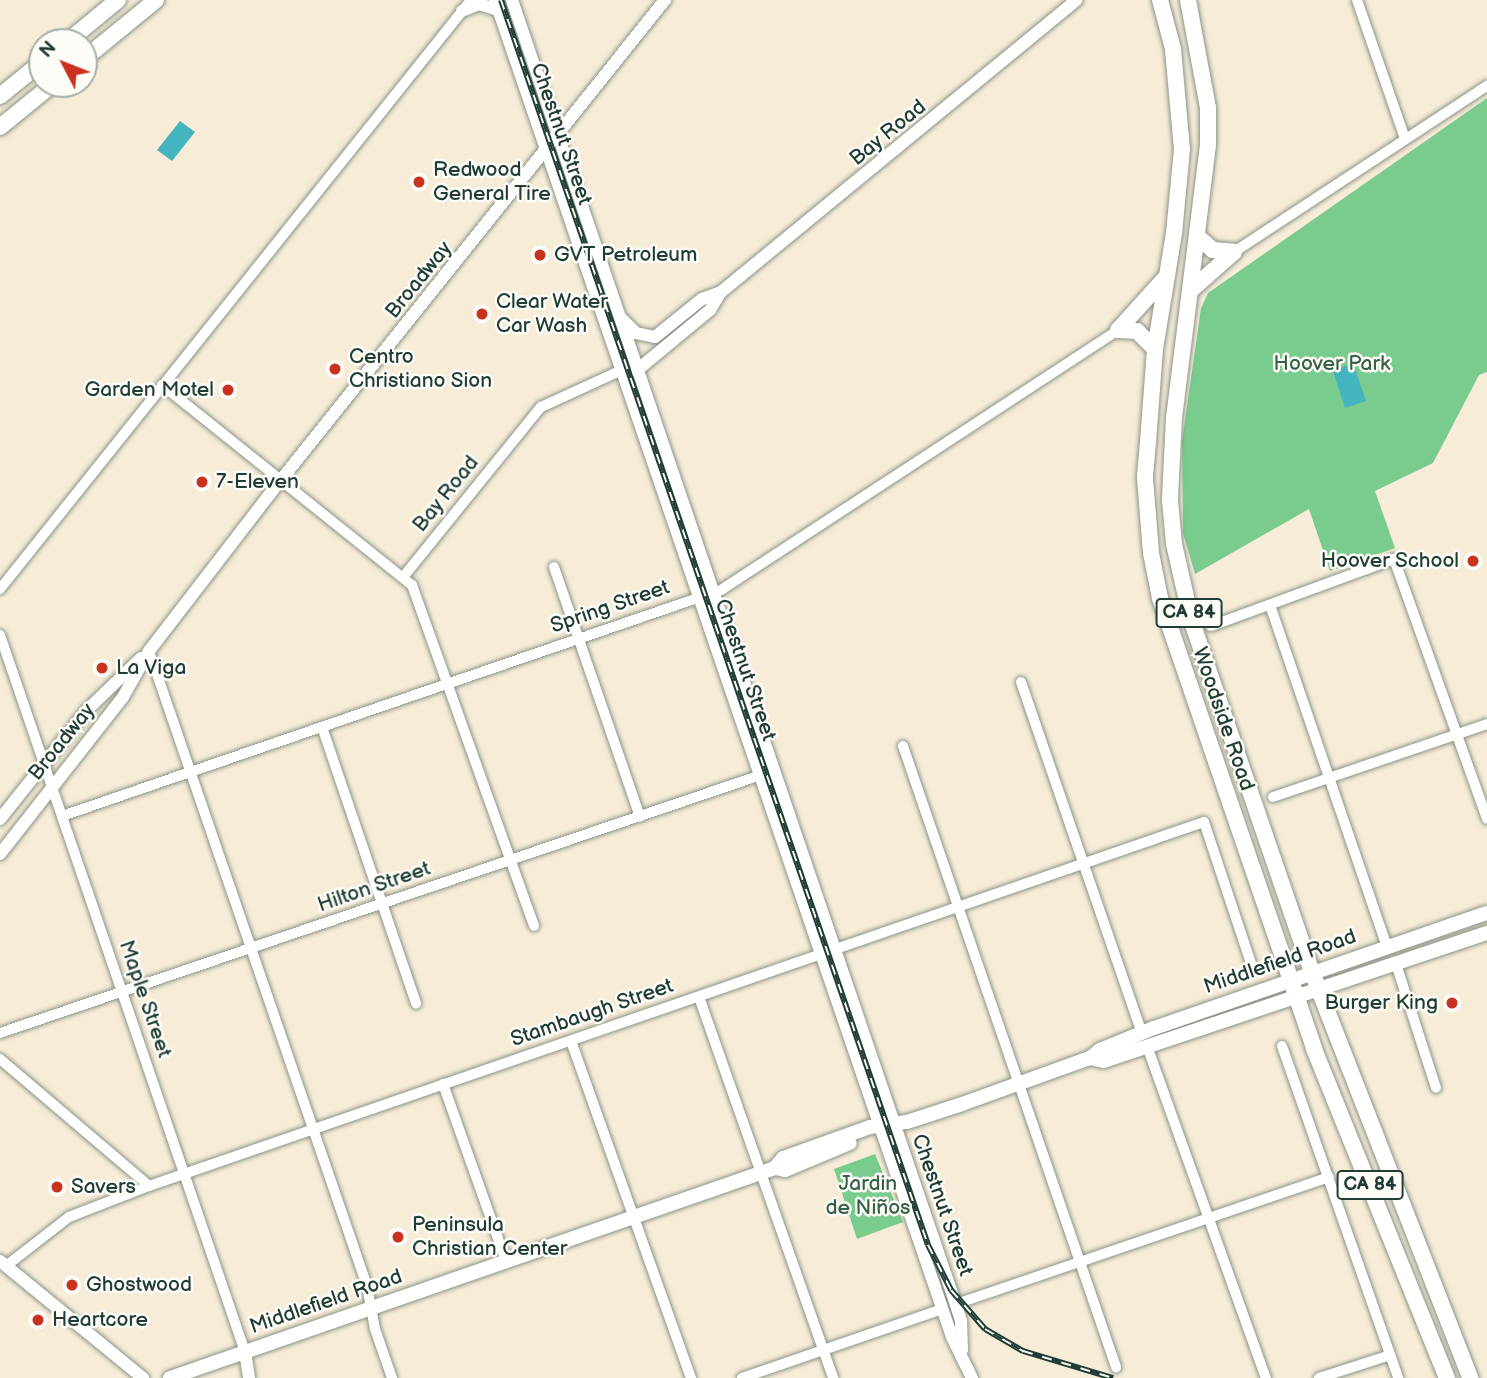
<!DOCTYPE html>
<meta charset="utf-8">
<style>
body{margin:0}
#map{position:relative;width:1487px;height:1378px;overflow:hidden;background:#f6ecd8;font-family:"Balsamiq Sans",sans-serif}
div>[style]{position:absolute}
.green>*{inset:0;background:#79cb8e}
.water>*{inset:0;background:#44b4be}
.roads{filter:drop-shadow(0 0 2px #8a9486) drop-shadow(0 0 2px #8a9486)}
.minor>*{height:10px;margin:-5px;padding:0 5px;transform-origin:5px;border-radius:5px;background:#fff}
.tertiary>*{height:12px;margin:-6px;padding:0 6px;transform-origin:6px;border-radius:6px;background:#fff}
.secondary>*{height:14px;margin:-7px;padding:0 7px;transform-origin:7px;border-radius:7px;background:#fff}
.primary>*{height:16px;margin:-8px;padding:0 8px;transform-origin:8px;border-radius:8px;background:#fff}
.trunk>*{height:16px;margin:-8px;padding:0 8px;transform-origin:8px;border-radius:8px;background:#fff}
.rail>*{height:6px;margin-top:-3px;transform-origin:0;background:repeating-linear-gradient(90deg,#fdfcf7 0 10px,#1f3d34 0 20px);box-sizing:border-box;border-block:2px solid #1f3d34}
.dots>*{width:19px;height:19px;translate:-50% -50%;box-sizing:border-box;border:4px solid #fdfcf7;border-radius:50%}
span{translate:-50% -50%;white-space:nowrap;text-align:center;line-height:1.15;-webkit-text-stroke:5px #fdfcf7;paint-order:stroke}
.shield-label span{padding:2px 5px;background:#fdfcf7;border:2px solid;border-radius:5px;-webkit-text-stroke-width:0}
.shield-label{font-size:19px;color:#1f3d34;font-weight:700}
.street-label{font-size:21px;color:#1f3d34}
.poi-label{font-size:21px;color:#1f3d34}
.left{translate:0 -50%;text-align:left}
.right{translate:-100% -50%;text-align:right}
.park-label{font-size:21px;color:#36604a}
.north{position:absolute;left:28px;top:28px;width:70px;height:70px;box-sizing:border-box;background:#fdfcf7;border:2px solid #a4b0a9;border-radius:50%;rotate:312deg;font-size:19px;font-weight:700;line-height:28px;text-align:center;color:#1f3d34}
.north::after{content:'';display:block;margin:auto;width:24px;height:32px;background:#c8321e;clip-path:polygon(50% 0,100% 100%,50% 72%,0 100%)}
</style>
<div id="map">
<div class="green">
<i style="clip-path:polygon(1487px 98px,1487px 372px,1479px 375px,1433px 463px,1375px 491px,1395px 548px,1330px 571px,1309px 509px,1195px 574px,1183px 533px,1182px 441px,1201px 308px,1208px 293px)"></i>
<i style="clip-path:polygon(875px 1154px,903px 1222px,857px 1239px,834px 1169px)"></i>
</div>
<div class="water">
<i style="clip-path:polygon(180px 121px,195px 132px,172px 161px,157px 150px)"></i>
<i style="clip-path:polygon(1353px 363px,1366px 401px,1345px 408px,1333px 371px)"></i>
</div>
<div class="roads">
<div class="minor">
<i style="left:1357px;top:0;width:147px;rotate:70.9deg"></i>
<i style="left:1234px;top:252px;width:303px;rotate:-33.3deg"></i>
<i style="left:162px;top:385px;width:320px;rotate:38.7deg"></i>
<i style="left:412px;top:585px;width:362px;rotate:70.3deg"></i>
<i style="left:554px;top:567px;width:264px;rotate:71deg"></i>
<i style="left:404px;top:576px;width:218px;rotate:-51deg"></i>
<i style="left:541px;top:407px;width:89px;rotate:-24.6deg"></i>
<i style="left:0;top:589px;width:754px;rotate:-51.35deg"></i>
<i style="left:1270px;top:605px;width:361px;rotate:71.1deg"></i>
<i style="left:1211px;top:626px;width:195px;rotate:-20.1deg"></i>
<i style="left:1394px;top:559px;width:276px;rotate:70.3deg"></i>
<i style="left:0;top:635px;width:758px;rotate:71.13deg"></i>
<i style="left:149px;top:651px;width:671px;rotate:71.05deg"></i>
<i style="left:367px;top:1286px;width:44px;rotate:79.5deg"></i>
<i style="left:375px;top:1329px;width:52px;rotate:70.9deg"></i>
<i style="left:1021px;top:682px;width:371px;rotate:71deg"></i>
<i style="left:322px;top:727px;width:292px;rotate:71.2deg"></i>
<i style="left:903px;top:746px;width:657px;rotate:71.07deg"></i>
<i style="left:1273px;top:797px;width:226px;rotate:-18.8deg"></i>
<i style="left:62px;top:816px;width:697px;rotate:-18.93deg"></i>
<i style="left:721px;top:590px;width:475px;rotate:-33.2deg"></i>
<i style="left:1396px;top:964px;width:130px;rotate:72.1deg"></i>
<i style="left:699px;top:997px;width:404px;rotate:70.6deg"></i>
<i style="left:0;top:1033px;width:804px;rotate:-18.73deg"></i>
<i style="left:571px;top:1041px;width:358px;rotate:70.4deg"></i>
<i style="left:1147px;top:1046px;width:353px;rotate:70.3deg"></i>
<i style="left:1282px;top:1046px;width:352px;rotate:70.7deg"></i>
<i style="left:0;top:1059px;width:196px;rotate:40.4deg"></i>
<i style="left:443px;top:1084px;width:188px;rotate:70.4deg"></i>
<i style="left:6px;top:1266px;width:80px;rotate:-37.9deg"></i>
<i style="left:69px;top:1217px;width:86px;rotate:-21.2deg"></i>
<i style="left:149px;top:1186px;width:1116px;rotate:-19.04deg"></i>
<i style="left:1204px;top:822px;width:152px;rotate:71.6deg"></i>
<i style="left:956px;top:1304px;width:394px;rotate:-18.8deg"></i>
<i style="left:742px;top:1378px;width:212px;rotate:-19deg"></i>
<i style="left:1319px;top:1378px;width:75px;rotate:-17.9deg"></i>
</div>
<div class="tertiary">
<i style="left:495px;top:0;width:1413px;rotate:71.13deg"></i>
<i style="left:952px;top:1337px;width:46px;rotate:64deg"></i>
<i style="left:512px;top:0;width:1363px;rotate:71.21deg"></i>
<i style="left:951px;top:1290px;width:33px;rotate:72deg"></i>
<i style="left:961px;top:1321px;width:29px;rotate:88deg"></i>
<i style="left:462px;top:11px;width:18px;rotate:-22deg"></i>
<i style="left:479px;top:4px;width:21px;rotate:17deg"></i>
<i style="left:620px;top:317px;width:23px;rotate:45deg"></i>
<i style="left:636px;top:333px;width:19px;rotate:12deg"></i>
<i style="left:655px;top:337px;width:60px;rotate:-39deg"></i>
<i style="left:702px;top:299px;width:20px;rotate:-20deg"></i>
<i style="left:721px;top:292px;width:460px;rotate:-39.4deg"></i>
<i style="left:636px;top:371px;width:96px;rotate:-39.5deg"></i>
<i style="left:710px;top:310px;width:21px;rotate:-59deg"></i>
<i style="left:0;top:819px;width:139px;rotate:-51.4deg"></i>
<i style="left:87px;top:710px;width:75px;rotate:-43.9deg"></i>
<i style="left:0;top:854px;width:199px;rotate:-51.9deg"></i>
<i style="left:123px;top:697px;width:53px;rotate:-60.5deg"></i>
<i style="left:149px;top:651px;width:203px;rotate:-52.4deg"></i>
<i style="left:273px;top:490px;width:628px;rotate:-51.34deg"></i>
<i style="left:0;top:1261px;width:185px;rotate:39.3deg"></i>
<i style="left:245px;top:1352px;width:26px;rotate:81deg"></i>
</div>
<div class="secondary">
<i style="left:1090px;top:1058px;width:14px;rotate:12deg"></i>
<i style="left:1104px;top:1061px;width:404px;rotate:-18.5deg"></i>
<i style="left:775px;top:1168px;width:13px;rotate:-51deg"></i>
<i style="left:783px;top:1158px;width:92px;rotate:-19.6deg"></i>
<i style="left:870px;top:1127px;width:37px;rotate:-8deg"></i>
<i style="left:907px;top:1122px;width:58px;rotate:-18.1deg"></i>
<i style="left:962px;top:1104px;width:136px;rotate:-19.8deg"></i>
<i style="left:1090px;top:1058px;width:13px;rotate:-39deg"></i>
<i style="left:1100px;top:1050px;width:58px;rotate:-22.2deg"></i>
<i style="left:1154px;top:1028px;width:352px;rotate:-19.1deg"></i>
<i style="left:170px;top:1378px;width:640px;rotate:-19.14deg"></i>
<i style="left:775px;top:1168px;width:10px;rotate:11deg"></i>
<i style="left:785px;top:1170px;width:70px;rotate:-22.6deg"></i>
</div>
<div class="primary">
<i style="left:67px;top:42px;width:66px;rotate:-39.5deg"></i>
<i style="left:84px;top:59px;width:93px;rotate:-39.3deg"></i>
<i style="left:0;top:96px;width:54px;rotate:-39deg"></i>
<i style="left:0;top:127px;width:68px;rotate:-39.1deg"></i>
</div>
<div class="trunk">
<i style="left:1160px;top:0;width:51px;rotate:75.1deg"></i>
<i style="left:1173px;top:49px;width:100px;rotate:84.9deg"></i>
<i style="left:1182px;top:149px;width:84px;rotate:95.4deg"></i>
<i style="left:1174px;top:233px;width:118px;rotate:99.3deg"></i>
<i style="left:1155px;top:349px;width:93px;rotate:94.3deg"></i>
<i style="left:1148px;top:442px;width:36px;rotate:95deg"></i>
<i style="left:1145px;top:478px;width:75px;rotate:85.4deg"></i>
<i style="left:1151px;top:553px;width:46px;rotate:78.7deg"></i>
<i style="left:1160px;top:598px;width:477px;rotate:71.1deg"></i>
<i style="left:1314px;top:1049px;width:355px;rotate:68deg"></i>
<i style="left:1188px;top:0;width:110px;rotate:79.5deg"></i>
<i style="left:1208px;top:108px;width:37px;rotate:90deg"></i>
<i style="left:1208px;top:145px;width:274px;rotate:97.1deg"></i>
<i style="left:1174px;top:417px;width:83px;rotate:92.8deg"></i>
<i style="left:1170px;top:500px;width:44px;rotate:84.8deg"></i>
<i style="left:1174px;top:544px;width:77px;rotate:77.2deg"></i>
<i style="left:1191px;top:619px;width:373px;rotate:71.1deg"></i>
<i style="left:1312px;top:972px;width:436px;rotate:68.7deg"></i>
<i style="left:1198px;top:237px;width:20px;rotate:41deg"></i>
<i style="left:1213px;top:250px;width:21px;rotate:5deg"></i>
<i style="left:1191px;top:290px;width:57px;rotate:-41.5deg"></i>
<i style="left:1118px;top:330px;width:72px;rotate:-47.8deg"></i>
<i style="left:1118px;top:330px;width:19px;rotate:3deg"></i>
<i style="left:1137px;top:331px;width:25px;rotate:45deg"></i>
</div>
</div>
<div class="rail">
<i style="left:501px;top:0;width:1316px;rotate:71.07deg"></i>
<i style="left:928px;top:1245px;width:51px;rotate:62.9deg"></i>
<i style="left:951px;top:1290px;width:52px;rotate:48.9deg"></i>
<i style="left:985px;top:1329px;width:44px;rotate:30.1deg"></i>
<i style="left:1023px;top:1351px;width:94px;rotate:16.7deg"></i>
</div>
<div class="dots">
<i style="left:419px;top:182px;background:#c8321e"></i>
<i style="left:540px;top:255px;background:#c8321e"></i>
<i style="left:482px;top:314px;background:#c8321e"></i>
<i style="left:335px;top:369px;background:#c8321e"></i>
<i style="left:228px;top:390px;background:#c8321e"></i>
<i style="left:202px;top:482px;background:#c8321e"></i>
<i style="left:1473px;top:561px;background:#c8321e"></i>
<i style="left:102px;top:668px;background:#c8321e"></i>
<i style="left:1452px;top:1003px;background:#c8321e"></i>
<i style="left:57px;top:1187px;background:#c8321e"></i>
<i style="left:398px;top:1237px;background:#c8321e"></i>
<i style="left:72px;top:1285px;background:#c8321e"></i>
<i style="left:38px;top:1320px;background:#c8321e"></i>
</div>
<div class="shield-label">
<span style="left:1189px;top:613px">CA 84</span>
<span style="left:1370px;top:1185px">CA 84</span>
</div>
<div class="street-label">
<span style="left:888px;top:133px;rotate:-39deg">Bay Road</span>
<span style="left:561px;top:134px;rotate:71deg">Chestnut Street</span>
<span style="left:419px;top:280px;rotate:-51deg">Broadway</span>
<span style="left:446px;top:494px;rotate:-51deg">Bay Road</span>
<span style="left:610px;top:607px;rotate:-19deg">Spring Street</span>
<span style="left:745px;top:670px;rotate:71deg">Chestnut Street</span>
<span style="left:1223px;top:719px;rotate:71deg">Woodside Road</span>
<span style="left:62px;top:742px;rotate:-51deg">Broadway</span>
<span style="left:374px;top:887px;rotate:-19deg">Hilton Street</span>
<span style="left:1280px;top:962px;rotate:-19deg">Middlefield Road</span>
<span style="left:145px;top:999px;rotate:71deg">Maple Street</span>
<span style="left:592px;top:1013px;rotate:-19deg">Stambaugh Street</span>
<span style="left:942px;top:1205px;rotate:71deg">Chestnut Street</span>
<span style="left:326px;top:1302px;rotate:-19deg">Middlefield Road</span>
</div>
<div class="poi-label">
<span class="left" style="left:433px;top:182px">Redwood<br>General Tire</span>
<span class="left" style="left:554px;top:255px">GVT Petroleum</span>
<span class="left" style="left:496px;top:314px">Clear Water<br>Car Wash</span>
<span class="left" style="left:349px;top:369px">Centro<br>Christiano Sion</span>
<span class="right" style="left:214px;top:390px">Garden Motel</span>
<span class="left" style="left:216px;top:482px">7-Eleven</span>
<span class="right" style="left:1459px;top:561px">Hoover School</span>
<span class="left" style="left:116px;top:668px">La Viga</span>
<span class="right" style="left:1438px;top:1003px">Burger King</span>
<span class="left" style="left:71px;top:1187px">Savers</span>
<span class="left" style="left:412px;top:1237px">Peninsula<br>Christian Center</span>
<span class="left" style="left:86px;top:1285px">Ghostwood</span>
<span class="left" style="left:52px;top:1320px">Heartcore</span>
</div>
<div class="park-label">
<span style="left:1332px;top:364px">Hoover Park</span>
<span style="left:868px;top:1196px">Jardin<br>de Niños</span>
</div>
<div class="north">N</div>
</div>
